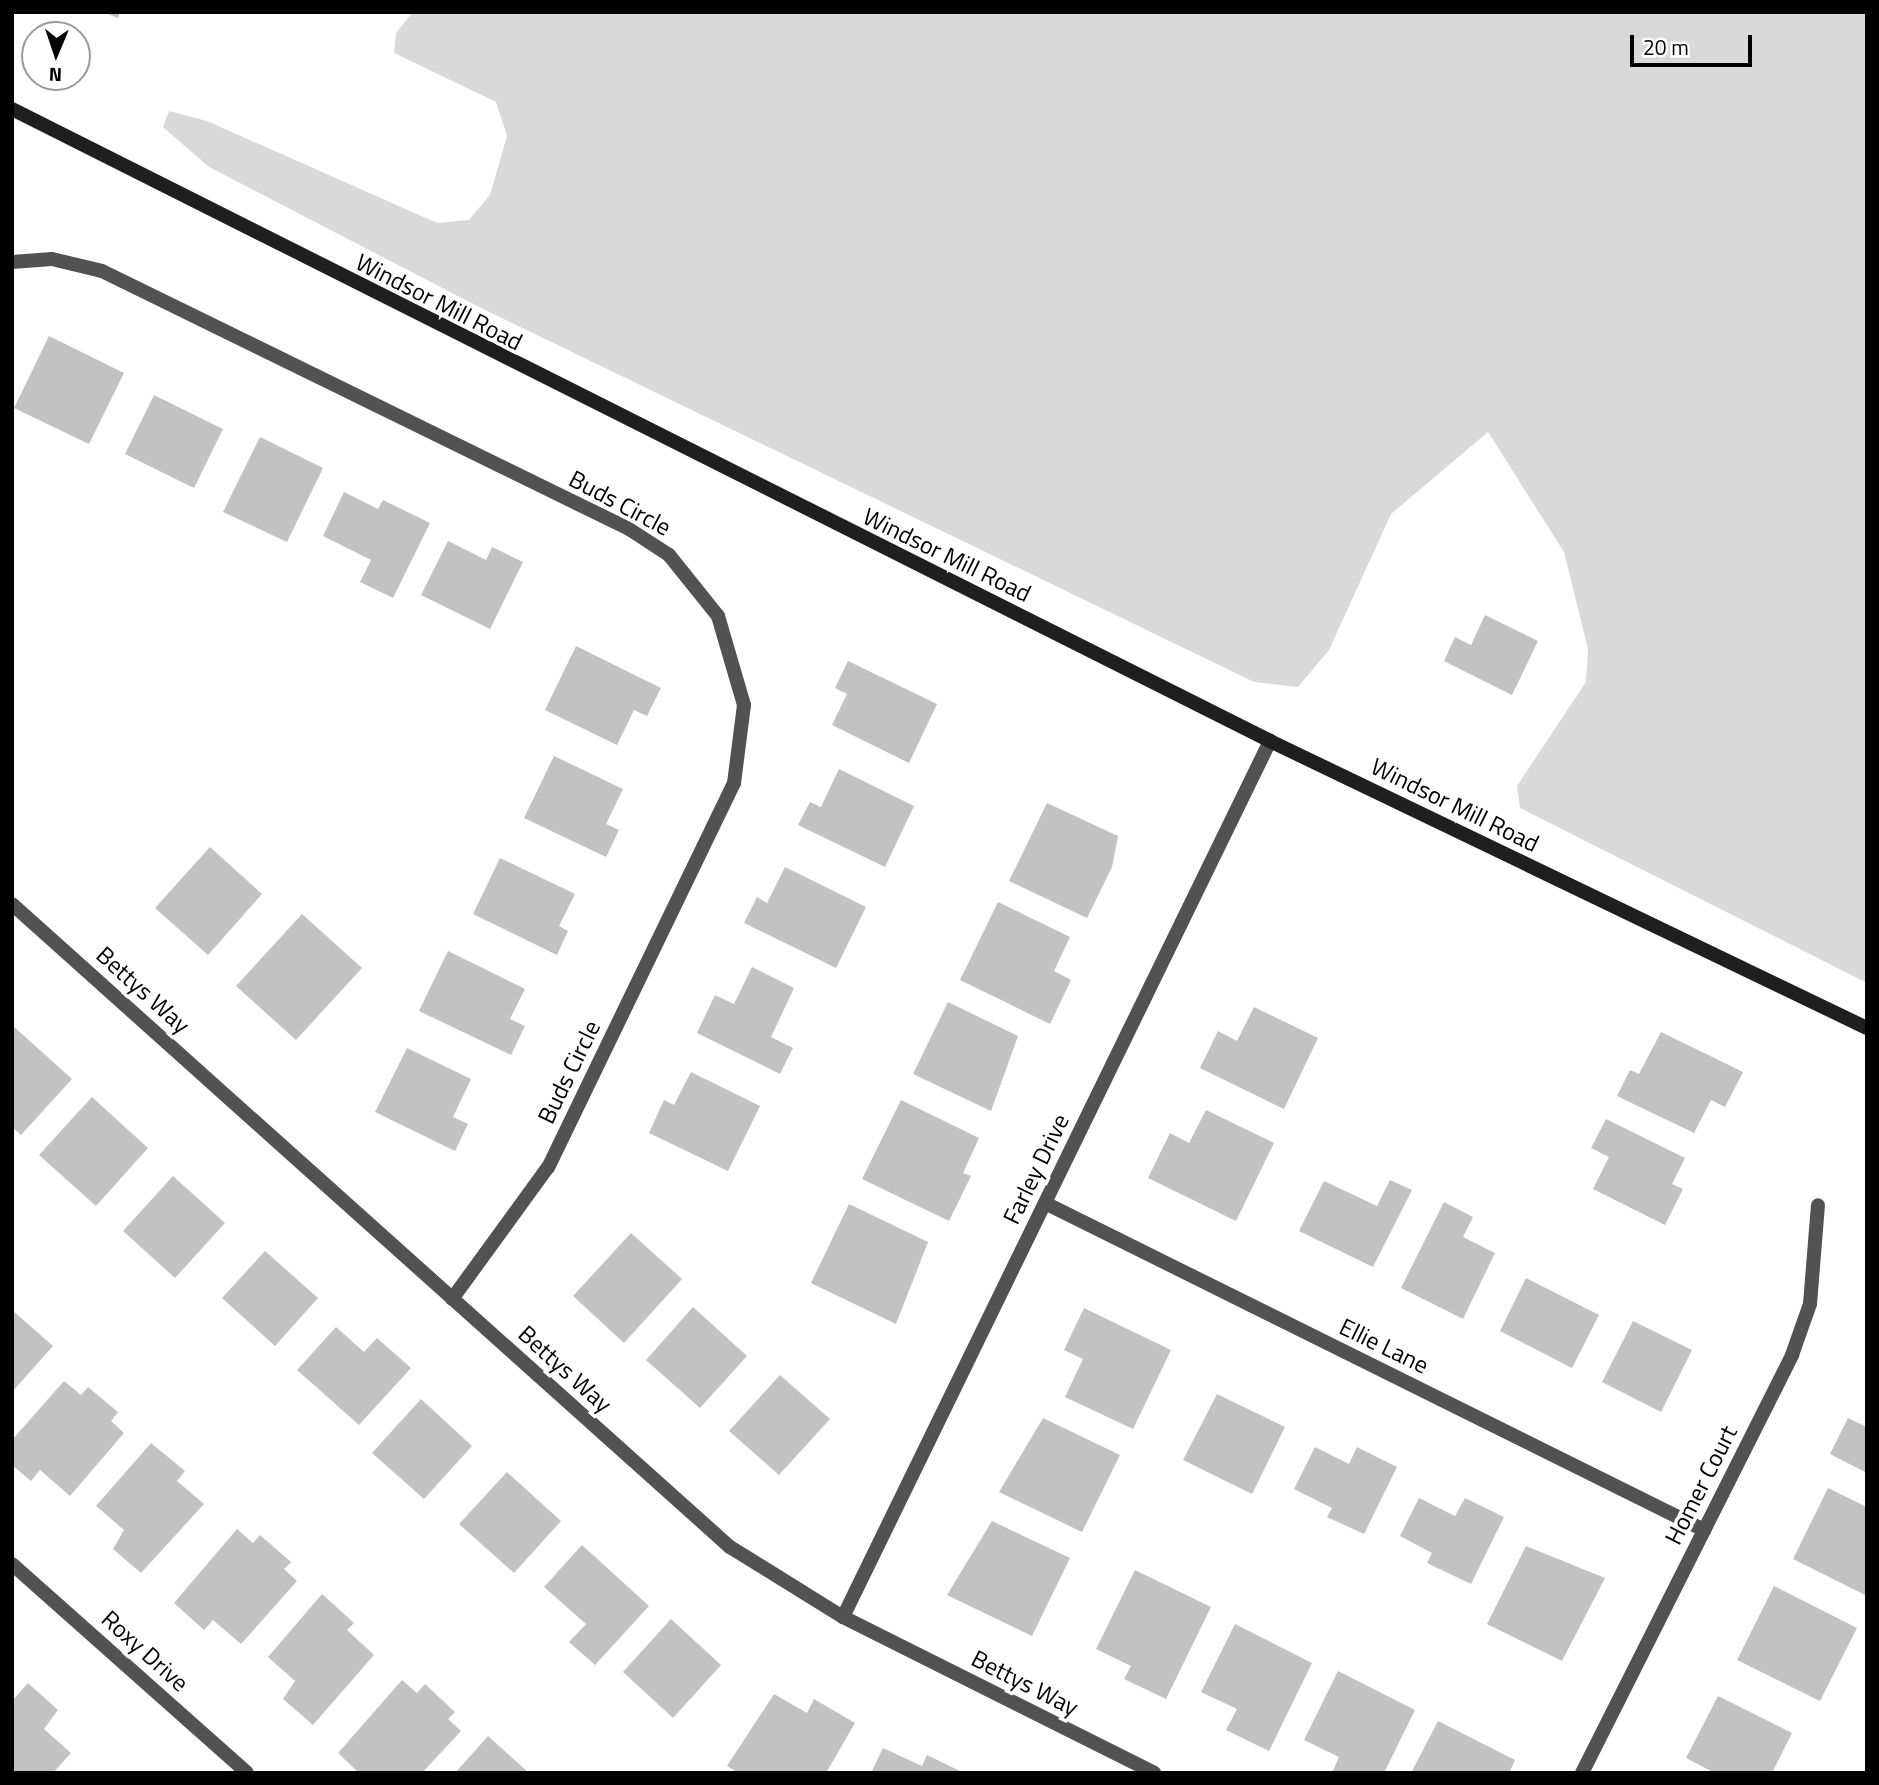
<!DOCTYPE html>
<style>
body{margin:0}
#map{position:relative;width:1879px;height:1785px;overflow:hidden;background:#fff;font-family:"Titillium Web",sans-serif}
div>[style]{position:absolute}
.green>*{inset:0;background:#d9d9d9}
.building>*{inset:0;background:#c2c2c2}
.minor>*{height:14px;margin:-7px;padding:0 7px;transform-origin:7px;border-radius:7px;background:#525252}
.secondary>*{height:14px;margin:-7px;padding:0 7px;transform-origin:7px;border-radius:7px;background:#1f1f1f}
span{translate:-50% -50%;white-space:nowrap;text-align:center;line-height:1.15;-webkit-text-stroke:7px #fff;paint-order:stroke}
.street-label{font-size:24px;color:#000}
.frame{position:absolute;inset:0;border:14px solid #000;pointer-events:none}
.north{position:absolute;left:21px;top:21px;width:70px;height:70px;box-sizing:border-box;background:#fff;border:2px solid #999;border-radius:50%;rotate:182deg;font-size:19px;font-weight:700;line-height:28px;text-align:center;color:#000}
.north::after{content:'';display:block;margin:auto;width:24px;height:32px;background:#000;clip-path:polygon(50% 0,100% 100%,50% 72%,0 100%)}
.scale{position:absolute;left:1630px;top:35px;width:122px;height:32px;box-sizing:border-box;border:4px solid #000;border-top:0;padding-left:9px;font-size:21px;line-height:24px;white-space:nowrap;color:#000;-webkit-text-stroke:5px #fff;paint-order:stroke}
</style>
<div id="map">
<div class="green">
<i style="clip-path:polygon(413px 12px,1867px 12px,1867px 983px,1520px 808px,1517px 786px,1586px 682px,1588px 649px,1564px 552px,1488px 432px,1391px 514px,1329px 650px,1298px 687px,1254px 682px,479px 307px,209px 167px,163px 127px,169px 111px,207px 121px,437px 223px,469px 220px,490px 195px,507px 136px,496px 102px,394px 53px,396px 33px)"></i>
</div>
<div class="building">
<i style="clip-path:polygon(103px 12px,120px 12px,118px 18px)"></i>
<i style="clip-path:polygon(49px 336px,124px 373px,89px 444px,14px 408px)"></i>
<i style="clip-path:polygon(154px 395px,223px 429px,194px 488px,125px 454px)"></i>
<i style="clip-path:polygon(260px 437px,323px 468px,287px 542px,223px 512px)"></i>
<i style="clip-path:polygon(344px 492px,378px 509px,383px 500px,430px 523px,393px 598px,360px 582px,371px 560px,323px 536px)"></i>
<i style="clip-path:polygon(448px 541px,486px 560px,492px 547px,523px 562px,490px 629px,421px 595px)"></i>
<i style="clip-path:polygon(1485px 615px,1538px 641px,1512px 695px,1444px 661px,1455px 637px,1471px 645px)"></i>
<i style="clip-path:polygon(576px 646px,661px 688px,647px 716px,634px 710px,617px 745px,545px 710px)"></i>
<i style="clip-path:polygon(848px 661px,937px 704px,909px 763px,832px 725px,847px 694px,835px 688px)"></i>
<i style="clip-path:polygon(554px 756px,623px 789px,606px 824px,619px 830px,606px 857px,524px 818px)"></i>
<i style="clip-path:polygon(839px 769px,914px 806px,885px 867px,798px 825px,810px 802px,821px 807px)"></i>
<i style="clip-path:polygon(1047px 803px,1118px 836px,1112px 867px,1087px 918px,1009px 881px)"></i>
<i style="clip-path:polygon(210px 847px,262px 894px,208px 955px,155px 908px)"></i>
<i style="clip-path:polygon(500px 858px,575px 894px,559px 926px,568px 931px,557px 955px,473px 914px)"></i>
<i style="clip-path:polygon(785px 867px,866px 907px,836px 968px,744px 923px,757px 897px,767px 903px)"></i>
<i style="clip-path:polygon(998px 902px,1070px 937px,1054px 971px,1071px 980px,1050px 1024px,960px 980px)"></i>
<i style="clip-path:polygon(302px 914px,362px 968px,296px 1040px,236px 986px)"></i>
<i style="clip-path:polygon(448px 951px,525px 989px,510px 1019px,525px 1026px,511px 1055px,419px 1011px)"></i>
<i style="clip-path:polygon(752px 967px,794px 988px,771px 1037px,793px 1048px,780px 1074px,697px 1033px,715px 995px,734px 1004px)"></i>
<i style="clip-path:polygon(948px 1002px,1018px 1036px,991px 1111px,913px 1074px)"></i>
<i style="clip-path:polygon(1254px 1007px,1318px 1038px,1284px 1109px,1200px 1068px,1218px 1031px,1237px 1041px)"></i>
<i style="clip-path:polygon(12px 1025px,72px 1079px,21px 1135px,12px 1127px)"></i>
<i style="clip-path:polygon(1661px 1032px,1743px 1072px,1725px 1107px,1711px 1100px,1694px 1133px,1617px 1096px,1630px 1070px,1639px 1074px)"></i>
<i style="clip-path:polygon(407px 1048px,471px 1079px,453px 1117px,468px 1124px,455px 1151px,375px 1112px)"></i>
<i style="clip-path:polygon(691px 1072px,760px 1106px,728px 1171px,649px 1133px,664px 1100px,674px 1105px)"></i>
<i style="clip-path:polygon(92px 1097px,148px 1148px,96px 1206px,39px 1155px)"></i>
<i style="clip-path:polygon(901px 1100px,979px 1138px,963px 1173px,971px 1176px,949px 1221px,862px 1179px)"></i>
<i style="clip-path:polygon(1206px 1110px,1274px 1143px,1236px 1221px,1148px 1178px,1170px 1133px,1189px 1143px)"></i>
<i style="clip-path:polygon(1606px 1119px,1685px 1158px,1672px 1184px,1683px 1189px,1665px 1225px,1593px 1189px,1609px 1157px,1591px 1148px)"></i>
<i style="clip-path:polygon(173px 1176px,225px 1223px,175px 1278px,123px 1231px)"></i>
<i style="clip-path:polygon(1390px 1180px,1412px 1190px,1373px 1267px,1299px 1231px,1324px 1181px,1377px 1206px)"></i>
<i style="clip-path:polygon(1444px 1202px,1473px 1217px,1463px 1237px,1495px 1253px,1463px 1319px,1401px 1288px)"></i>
<i style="clip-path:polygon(849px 1204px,928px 1242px,896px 1324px,811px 1283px)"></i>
<i style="clip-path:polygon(631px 1233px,682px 1279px,624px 1343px,573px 1296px)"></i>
<i style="clip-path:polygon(265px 1251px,318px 1298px,275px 1346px,222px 1298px)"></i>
<i style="clip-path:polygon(1526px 1278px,1599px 1315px,1572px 1368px,1500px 1331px)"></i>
<i style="clip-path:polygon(693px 1307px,747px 1356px,700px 1408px,646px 1360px)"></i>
<i style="clip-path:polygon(1084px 1308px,1171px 1350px,1133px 1429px,1065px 1397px,1083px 1359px,1064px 1350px)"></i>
<i style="clip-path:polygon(12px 1310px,53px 1346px,12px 1392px)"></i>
<i style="clip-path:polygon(1633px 1321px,1692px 1350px,1661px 1412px,1602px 1382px)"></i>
<i style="clip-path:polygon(336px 1327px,364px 1352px,377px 1338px,411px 1368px,359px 1425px,297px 1370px)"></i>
<i style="clip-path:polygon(780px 1375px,830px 1419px,779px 1475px,729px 1431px)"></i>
<i style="clip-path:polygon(64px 1381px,81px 1395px,88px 1387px,118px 1412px,111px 1421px,124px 1433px,70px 1496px,40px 1470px,31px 1481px,12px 1465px,12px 1440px)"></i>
<i style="clip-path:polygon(1217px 1394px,1285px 1427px,1252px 1494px,1183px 1460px)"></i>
<i style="clip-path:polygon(421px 1399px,472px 1446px,424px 1499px,372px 1453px)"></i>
<i style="clip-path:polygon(1043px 1418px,1120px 1455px,1082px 1532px,999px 1492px)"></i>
<i style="clip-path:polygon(1848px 1418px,1867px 1427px,1867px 1473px,1830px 1454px)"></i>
<i style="clip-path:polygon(151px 1443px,185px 1471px,177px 1481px,204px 1504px,141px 1573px,113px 1549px,124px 1530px,96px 1506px)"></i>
<i style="clip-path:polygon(1315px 1447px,1349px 1464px,1357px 1447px,1397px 1467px,1364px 1534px,1327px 1517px,1332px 1508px,1294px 1489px)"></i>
<i style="clip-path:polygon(507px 1472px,561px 1521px,514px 1573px,459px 1524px)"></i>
<i style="clip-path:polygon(1828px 1488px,1867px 1507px,1867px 1596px,1793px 1559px)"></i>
<i style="clip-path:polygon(1419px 1498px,1455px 1516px,1465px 1498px,1504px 1517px,1471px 1584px,1427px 1563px,1432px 1553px,1400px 1536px)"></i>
<i style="clip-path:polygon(992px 1521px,1070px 1558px,1032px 1636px,947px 1595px)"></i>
<i style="clip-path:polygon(237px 1529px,253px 1543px,260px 1535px,291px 1562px,284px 1569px,297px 1581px,241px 1644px,213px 1620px,204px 1630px,174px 1603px)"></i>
<i style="clip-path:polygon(582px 1545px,649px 1606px,595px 1665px,569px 1642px,586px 1624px,544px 1587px)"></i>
<i style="clip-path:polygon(1526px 1546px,1605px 1578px,1562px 1661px,1487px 1624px)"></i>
<i style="clip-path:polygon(1135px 1570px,1211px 1607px,1166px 1699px,1124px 1679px,1131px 1666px,1096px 1649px)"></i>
<i style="clip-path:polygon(1774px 1586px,1857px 1628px,1820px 1701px,1737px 1660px)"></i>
<i style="clip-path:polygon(322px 1594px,354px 1623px,347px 1630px,374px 1655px,313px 1725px,283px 1699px,295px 1681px,268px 1657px)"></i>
<i style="clip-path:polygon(671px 1619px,721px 1665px,673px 1718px,623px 1672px)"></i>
<i style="clip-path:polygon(1235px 1624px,1312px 1663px,1269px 1751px,1226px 1730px,1237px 1709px,1201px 1692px)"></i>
<i style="clip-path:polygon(1338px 1671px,1415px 1710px,1384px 1773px,1332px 1773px,1339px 1757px,1304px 1740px)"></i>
<i style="clip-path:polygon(402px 1680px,417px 1693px,425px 1684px,455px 1712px,448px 1719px,461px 1731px,422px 1773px,359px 1773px,338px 1753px)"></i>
<i style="clip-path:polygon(28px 1683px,58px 1710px,44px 1729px,71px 1753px,53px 1773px,12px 1773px,12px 1701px)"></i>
<i style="clip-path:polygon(774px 1694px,807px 1713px,814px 1699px,855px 1723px,826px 1773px,739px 1773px,727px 1766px)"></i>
<i style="clip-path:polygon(1718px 1696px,1792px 1733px,1772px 1773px,1715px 1773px,1686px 1758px)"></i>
<i style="clip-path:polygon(1438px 1721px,1515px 1760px,1509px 1773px,1411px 1773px)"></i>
<i style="clip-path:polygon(488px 1736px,529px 1773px,455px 1773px)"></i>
<i style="clip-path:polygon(883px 1748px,922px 1766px,927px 1755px,964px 1773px,871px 1773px)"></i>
</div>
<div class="minor">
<i style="left:12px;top:262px;width:40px;rotate:-4.3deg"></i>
<i style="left:52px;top:259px;width:51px;rotate:13.5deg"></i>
<i style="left:102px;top:271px;width:587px;rotate:26.08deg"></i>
<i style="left:629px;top:529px;width:48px;rotate:33deg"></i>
<i style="left:669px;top:555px;width:78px;rotate:51.2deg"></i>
<i style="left:718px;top:616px;width:93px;rotate:73.7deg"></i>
<i style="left:744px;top:705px;width:79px;rotate:97.3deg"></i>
<i style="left:734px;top:783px;width:427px;rotate:115.8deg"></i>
<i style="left:548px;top:1167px;width:163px;rotate:126deg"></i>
<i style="left:12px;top:904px;width:964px;rotate:41.85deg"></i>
<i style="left:730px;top:1547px;width:133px;rotate:31.8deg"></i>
<i style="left:843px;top:1617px;width:348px;rotate:26.6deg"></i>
<i style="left:1045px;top:1203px;width:736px;rotate:26.39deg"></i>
<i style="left:12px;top:1564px;width:314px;rotate:41.6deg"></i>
<i style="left:843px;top:1617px;width:975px;rotate:-64.01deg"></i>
<i style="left:1582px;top:1773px;width:468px;rotate:-63.3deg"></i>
<i style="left:1792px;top:1355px;width:54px;rotate:-70.6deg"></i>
<i style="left:1810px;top:1304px;width:99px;rotate:-85.4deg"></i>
</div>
<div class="secondary">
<i style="left:12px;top:109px;width:1408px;rotate:26.67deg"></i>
<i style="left:1270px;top:741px;width:662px;rotate:25.68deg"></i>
</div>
<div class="street-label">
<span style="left:439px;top:302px;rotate:27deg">Windsor Mill Road</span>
<span style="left:620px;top:503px;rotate:28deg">Buds Circle</span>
<span style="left:947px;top:555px;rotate:26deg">Windsor Mill Road</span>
<span style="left:1455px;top:805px;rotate:26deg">Windsor Mill Road</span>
<span style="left:143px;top:990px;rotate:42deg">Bettys Way</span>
<span style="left:569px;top:1072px;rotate:-64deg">Buds Circle</span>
<span style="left:1036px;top:1169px;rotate:-64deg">Farley Drive</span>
<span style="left:1384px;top:1346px;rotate:26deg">Ellie Lane</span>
<span style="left:565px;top:1369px;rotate:42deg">Bettys Way</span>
<span style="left:1701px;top:1485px;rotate:-63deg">Homer Court</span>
<span style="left:145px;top:1651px;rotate:42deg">Roxy Drive</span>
<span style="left:1025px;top:1683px;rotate:27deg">Bettys Way</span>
</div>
<div class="frame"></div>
<div class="north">N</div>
<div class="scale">20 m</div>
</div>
